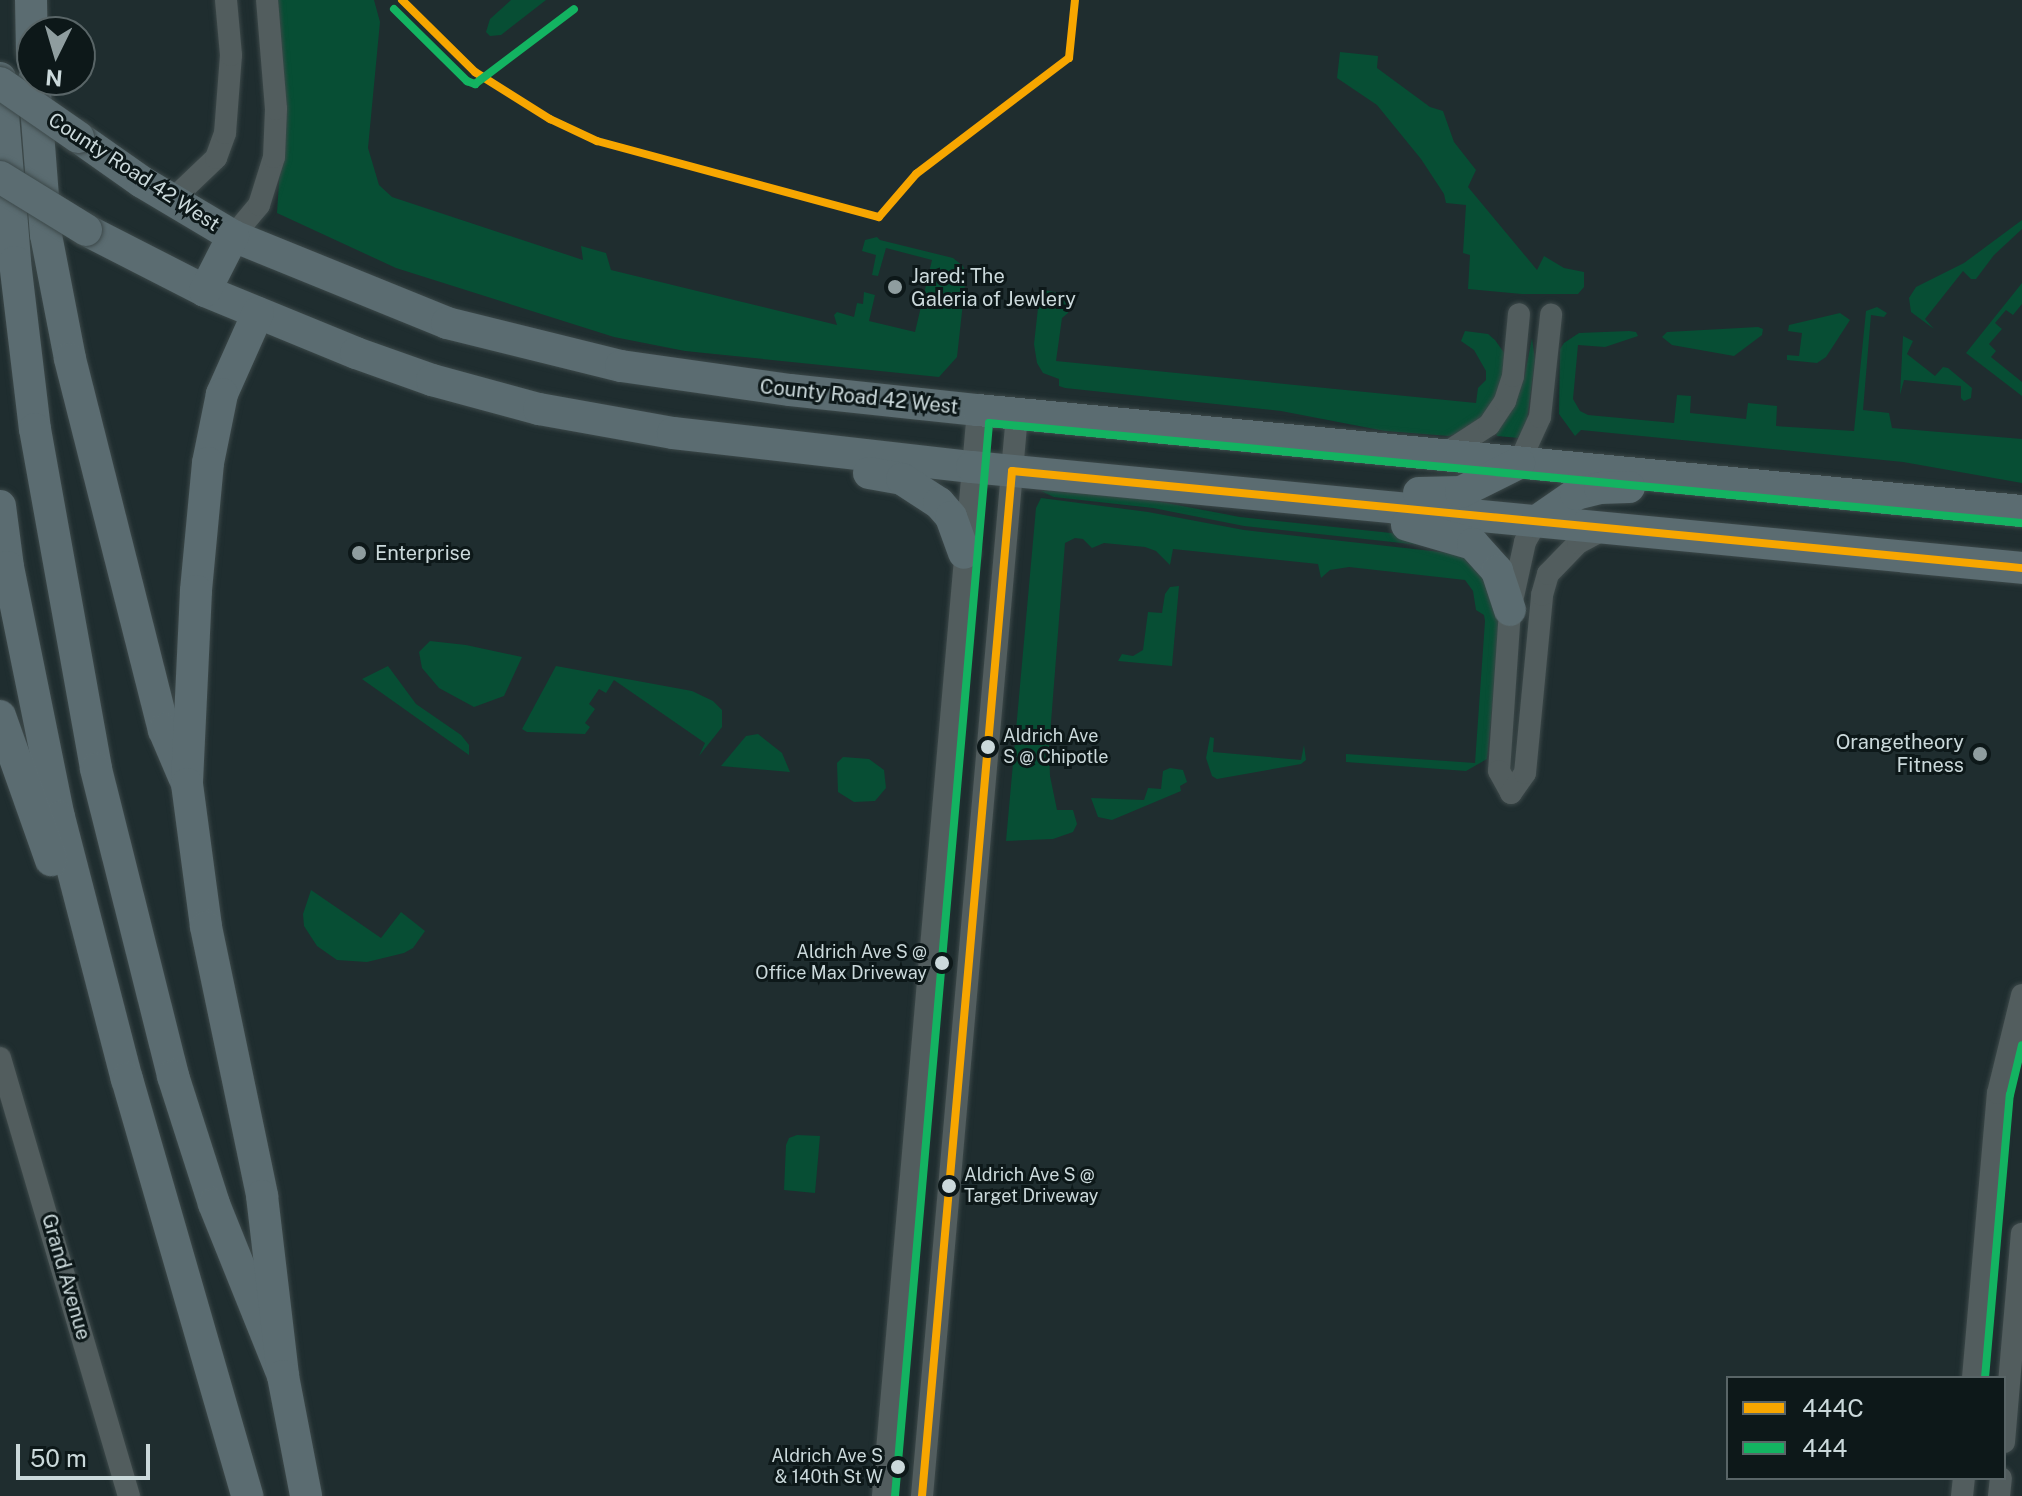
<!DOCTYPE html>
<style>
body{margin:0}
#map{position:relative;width:2022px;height:1496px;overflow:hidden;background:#1f2d2f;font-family:"Public Sans",sans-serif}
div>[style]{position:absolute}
.green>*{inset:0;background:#074e34}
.roads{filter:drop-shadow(0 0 2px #3c4849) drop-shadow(0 0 2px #3c4849)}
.minor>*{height:22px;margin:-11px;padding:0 11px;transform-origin:11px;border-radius:11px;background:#525d5e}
.highway>*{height:32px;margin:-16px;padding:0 16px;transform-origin:16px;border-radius:16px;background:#5b6c71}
.bridges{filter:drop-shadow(0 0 2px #3c4849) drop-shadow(0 0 2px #3c4849)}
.highway-bridge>*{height:32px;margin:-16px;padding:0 16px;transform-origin:16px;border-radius:16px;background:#5b6c71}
.bus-1>*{height:8px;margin:-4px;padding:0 4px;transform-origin:4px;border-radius:4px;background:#f7a600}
.bus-2>*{height:8px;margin:-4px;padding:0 4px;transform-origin:4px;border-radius:4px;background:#13b361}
.dots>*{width:22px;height:22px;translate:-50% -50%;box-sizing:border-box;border:4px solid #0d1819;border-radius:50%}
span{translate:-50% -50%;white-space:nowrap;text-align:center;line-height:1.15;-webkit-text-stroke:6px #0d1819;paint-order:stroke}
.bus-label{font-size:18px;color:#cbd9db}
.left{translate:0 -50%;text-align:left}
.right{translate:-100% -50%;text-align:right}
.street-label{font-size:20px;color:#cbd9db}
.poi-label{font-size:20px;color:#cbd9db}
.legend{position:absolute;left:1726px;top:1376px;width:280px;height:104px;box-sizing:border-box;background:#0d1819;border:2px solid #596567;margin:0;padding:10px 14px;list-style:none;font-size:24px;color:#cbd9db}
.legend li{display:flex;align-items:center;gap:16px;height:40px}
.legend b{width:40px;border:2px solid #596567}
.north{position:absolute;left:16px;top:16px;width:80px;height:80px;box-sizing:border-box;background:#0d1819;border:2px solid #596567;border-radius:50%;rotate:185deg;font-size:22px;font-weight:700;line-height:32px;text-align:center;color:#cbd9db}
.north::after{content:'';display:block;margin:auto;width:28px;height:36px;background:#8f9d9f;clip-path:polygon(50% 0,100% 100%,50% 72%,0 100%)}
.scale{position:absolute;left:16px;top:1444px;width:134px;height:36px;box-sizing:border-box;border:4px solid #cbd9db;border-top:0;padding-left:10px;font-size:24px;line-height:28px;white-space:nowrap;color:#cbd9db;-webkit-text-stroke:6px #0d1819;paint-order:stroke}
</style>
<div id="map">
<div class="green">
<i style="clip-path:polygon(272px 0,374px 0,380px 22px,368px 148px,379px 185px,392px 197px,583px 260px,581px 246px,606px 253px,611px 270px,837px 325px,834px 315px,837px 312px,854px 317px,857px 303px,863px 304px,864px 292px,875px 295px,869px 321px,915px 332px,932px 260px,886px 248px,878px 276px,872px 275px,876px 255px,862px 251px,865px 240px,877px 237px,880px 240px,953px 258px,963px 266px,966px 276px,957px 357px,939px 377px,685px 351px,614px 337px,396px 268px,277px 213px,285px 89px)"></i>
<i style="clip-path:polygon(511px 0,546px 0,501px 35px,490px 36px,486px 32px,490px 19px)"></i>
<i style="clip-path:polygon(1340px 52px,1378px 56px,1377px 68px,1430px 107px,1443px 111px,1454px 142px,1476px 170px,1468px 187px,1537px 270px,1544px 256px,1564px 268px,1584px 272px,1584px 287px,1578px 294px,1522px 294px,1468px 289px,1470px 255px,1463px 253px,1466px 205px,1446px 203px,1444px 194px,1421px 159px,1377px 105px,1337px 78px)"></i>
<i style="clip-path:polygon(2022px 220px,2022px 229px,1994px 255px,1976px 279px,1971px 279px,1963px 271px,1925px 319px,1934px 329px,1911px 312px,1909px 298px,1916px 287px,1964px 263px)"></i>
<i style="clip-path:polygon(2022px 283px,2022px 304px,2013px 315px,2006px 310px,2000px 317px,1995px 323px,2002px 329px,1989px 344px,1996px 351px,1991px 357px,2022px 382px,2022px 396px,1966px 353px)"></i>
<i style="clip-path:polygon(1045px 290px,1058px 293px,1069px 307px,1068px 313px,1062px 318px,1056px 361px,1476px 403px,1478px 388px,1486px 380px,1486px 371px,1474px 350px,1461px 341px,1465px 331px,1488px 334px,1495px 340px,1505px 354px,1504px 374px,1490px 410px,1462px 432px,1449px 436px,1385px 431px,1281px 411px,1065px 388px,1059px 386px,1059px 379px,1043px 373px,1037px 363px,1034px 344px,1039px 299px)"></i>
<i style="clip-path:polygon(1877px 307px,1887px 313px,1884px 317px,1871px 315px,1863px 410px,1889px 413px,1892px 428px,2022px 439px,2022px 483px,1903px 462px,1581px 430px,1575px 436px,1559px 414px,1560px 349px,1564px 343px,1579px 333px,1629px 331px,1636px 332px,1638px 336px,1605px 347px,1578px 345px,1573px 399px,1580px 411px,1588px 415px,1674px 423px,1677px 395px,1691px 396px,1690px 413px,1746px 419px,1748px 403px,1777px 406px,1776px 426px,1854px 431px,1866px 311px)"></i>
<i style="clip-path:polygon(1840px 313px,1850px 320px,1826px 357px,1817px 363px,1787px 360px,1787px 355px,1799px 356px,1802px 333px,1788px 331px,1789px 325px)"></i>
<i style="clip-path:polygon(1758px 327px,1763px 329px,1762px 335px,1734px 356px,1672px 345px,1662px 337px,1667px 332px)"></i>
<i style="clip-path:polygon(1903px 336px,1913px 341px,1907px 354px,1935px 376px,1943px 367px,1948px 368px,1972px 388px,1971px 398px,1964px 401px,1961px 398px,1961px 386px,1904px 380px,1900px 395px)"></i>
<i style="clip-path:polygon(1532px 338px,1535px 360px,1526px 427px,1519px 438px,1497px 436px,1495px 431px,1524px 379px)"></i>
<i style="clip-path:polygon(1059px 490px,1151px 500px,1240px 517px,1391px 533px,1440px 541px,1457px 549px,1244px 526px,1153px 508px,1054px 497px,1041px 491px)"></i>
<i style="clip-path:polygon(1041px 498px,1148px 512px,1244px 530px,1459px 554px,1477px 563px,1501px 619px,1487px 759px,1466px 771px,1346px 762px,1346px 754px,1475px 763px,1485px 621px,1484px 615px,1476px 610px,1473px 591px,1465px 580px,1349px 567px,1330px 570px,1321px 578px,1318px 564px,1173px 549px,1170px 565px,1156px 551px,1145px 547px,1104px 543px,1092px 548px,1083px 539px,1075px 538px,1065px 543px,1049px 748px,1050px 776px,1057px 810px,1073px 810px,1077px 824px,1073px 832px,1053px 839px,1006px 841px,1036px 508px)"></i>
<i style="clip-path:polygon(1179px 586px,1172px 666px,1118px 661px,1122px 654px,1133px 656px,1143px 650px,1148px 612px,1162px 613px,1165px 594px,1170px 587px)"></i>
<i style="clip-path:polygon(430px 641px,466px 645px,522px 657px,504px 696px,474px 707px,439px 688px,422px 668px,419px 652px)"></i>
<i style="clip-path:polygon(388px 666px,416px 704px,461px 735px,469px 745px,469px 755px,362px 679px)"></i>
<i style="clip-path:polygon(556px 666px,692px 691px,713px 701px,722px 710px,722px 727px,699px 756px,705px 743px,614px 680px,606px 693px,599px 689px,589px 704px,595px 709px,585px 723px,590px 727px,585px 734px,527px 732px,522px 729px)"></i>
<i style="clip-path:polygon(758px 734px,782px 753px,790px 772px,721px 766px,746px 736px)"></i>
<i style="clip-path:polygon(1210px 737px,1214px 738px,1213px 752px,1301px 760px,1304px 745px,1306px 760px,1301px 764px,1217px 779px,1212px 776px,1206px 758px)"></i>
<i style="clip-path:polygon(843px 757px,869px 759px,884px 770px,886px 788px,875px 801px,854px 802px,838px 792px,837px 763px)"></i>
<i style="clip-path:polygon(1170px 768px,1183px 770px,1187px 782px,1180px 786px,1181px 791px,1112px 820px,1098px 817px,1091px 798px,1144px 800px,1148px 788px,1161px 789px,1163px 771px)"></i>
<i style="clip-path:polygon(311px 890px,381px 938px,401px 912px,425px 931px,413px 948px,404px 953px,367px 962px,337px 960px,317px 946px,304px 926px,303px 914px)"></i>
<i style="clip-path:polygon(797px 1135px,820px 1136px,815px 1193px,784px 1190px,786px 1145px,789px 1138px)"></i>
</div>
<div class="roads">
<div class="minor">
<i style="left:172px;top:200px;width:61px;rotate:-43.7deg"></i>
<i style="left:216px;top:158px;width:27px;rotate:-70deg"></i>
<i style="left:225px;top:133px;width:78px;rotate:-85.6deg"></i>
<i style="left:231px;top:55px;width:55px;rotate:-95.2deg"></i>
<i style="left:233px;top:236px;width:40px;rotate:-50deg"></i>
<i style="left:259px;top:205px;width:50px;rotate:-72.6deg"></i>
<i style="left:274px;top:157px;width:48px;rotate:-87.6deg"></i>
<i style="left:276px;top:109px;width:109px;rotate:-94.7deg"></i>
<i style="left:1443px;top:455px;width:55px;rotate:-33.1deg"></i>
<i style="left:1489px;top:425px;width:29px;rotate:-56deg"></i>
<i style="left:1505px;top:401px;width:26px;rotate:-72deg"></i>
<i style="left:1513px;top:376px;width:62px;rotate:-84.5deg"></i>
<i style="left:1519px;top:463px;width:51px;rotate:-65.5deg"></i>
<i style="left:1540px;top:417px;width:103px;rotate:-83.8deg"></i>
<i style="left:1537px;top:521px;width:24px;rotate:120deg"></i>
<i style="left:1525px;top:542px;width:70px;rotate:102.4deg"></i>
<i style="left:1510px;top:610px;width:161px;rotate:93.9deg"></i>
<i style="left:1499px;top:771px;width:25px;rotate:61deg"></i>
<i style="left:1511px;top:793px;width:24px;rotate:-55deg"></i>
<i style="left:1525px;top:773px;width:179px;rotate:-84.5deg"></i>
<i style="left:1542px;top:595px;width:22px;rotate:-74deg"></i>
<i style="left:1548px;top:574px;width:43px;rotate:-45.9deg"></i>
<i style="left:1578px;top:543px;width:32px;rotate:-28deg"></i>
<i style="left:0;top:1058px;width:457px;rotate:73.6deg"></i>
<i style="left:1973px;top:1378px;width:286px;rotate:-85deg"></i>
<i style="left:1998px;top:1093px;width:101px;rotate:-76.2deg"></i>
<i style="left:2004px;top:1442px;width:209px;rotate:-85.1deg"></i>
<i style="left:883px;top:1496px;width:1090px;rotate:-85deg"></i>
<i style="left:922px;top:1496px;width:1086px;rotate:-84.98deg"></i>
<i style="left:1962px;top:1496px;width:18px;rotate:-84deg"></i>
<i style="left:1999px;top:1496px;width:18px;rotate:-84deg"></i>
</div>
<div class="highway">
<i style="left:31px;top:0;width:51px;rotate:88.9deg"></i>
<i style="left:0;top:78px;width:185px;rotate:85.3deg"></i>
<i style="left:15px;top:262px;width:168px;rotate:83.2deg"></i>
<i style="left:35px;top:429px;width:345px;rotate:79.8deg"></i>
<i style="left:96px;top:769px;width:317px;rotate:75.9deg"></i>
<i style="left:173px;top:1076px;width:134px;rotate:72.2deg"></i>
<i style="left:214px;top:1204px;width:185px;rotate:68.1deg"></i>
<i style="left:34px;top:80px;width:155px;rotate:85.6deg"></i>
<i style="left:46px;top:235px;width:126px;rotate:79deg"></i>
<i style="left:70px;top:359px;width:383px;rotate:75.8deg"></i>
<i style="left:164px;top:730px;width:51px;rotate:66.9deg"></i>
<i style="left:78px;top:137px;width:78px;rotate:35.1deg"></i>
<i style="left:142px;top:182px;width:106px;rotate:30.7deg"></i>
<i style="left:233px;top:236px;width:231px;rotate:22.1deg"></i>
<i style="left:447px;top:323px;width:179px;rotate:13.9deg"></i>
<i style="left:621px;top:366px;width:171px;rotate:8.1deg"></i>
<i style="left:790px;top:390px;width:189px;rotate:6.1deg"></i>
<i style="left:978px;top:410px;width:1049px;rotate:5.53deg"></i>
<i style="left:86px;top:230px;width:134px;rotate:27.1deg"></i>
<i style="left:205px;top:291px;width:163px;rotate:22.3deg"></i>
<i style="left:356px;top:353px;width:81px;rotate:19.6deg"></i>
<i style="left:432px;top:380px;width:111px;rotate:15.2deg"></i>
<i style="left:539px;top:409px;width:136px;rotate:10.2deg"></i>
<i style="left:673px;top:433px;width:301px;rotate:6.5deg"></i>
<i style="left:972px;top:467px;width:1055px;rotate:5.49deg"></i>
<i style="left:205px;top:291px;width:62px;rotate:-63deg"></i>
<i style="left:258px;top:313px;width:89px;rotate:114deg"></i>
<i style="left:222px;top:394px;width:70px;rotate:101.5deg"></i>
<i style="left:208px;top:463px;width:129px;rotate:95.4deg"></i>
<i style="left:196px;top:591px;width:193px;rotate:92.7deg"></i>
<i style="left:187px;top:784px;width:144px;rotate:82.4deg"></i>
<i style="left:206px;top:927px;width:275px;rotate:78.2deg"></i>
<i style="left:262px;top:1196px;width:181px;rotate:83.3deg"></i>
<i style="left:283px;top:1376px;width:122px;rotate:79.1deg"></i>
<i style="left:869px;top:473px;width:34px;rotate:10deg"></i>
<i style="left:902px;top:479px;width:44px;rotate:33deg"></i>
<i style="left:939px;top:503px;width:18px;rotate:49deg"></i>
<i style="left:951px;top:517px;width:38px;rotate:70deg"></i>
<i style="left:1419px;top:493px;width:42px;rotate:-1.4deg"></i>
<i style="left:1461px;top:492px;width:65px;rotate:-26.6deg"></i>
<i style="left:0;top:506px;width:62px;rotate:82.5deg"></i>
<i style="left:8px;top:567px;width:255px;rotate:78.5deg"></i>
<i style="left:59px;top:817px;width:271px;rotate:75.5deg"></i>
<i style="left:127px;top:1079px;width:434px;rotate:73.9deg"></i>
<i style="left:1537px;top:521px;width:47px;rotate:-34.7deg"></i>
<i style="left:1576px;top:494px;width:25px;rotate:-14deg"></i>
<i style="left:1600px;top:488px;width:29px;rotate:-2deg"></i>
<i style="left:1407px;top:525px;width:69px;rotate:16.1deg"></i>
<i style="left:1473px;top:544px;width:36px;rotate:48deg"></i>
<i style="left:1497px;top:571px;width:41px;rotate:71.6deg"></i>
<i style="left:0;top:716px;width:153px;rotate:70.5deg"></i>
</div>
</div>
<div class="bridges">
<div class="highway-bridge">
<i style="left:0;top:83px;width:95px;rotate:34.7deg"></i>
<i style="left:0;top:177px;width:101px;rotate:31.6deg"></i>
</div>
</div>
<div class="bus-1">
<i style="left:402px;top:0;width:103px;rotate:44.6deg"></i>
<i style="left:475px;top:72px;width:89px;rotate:32.1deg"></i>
<i style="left:550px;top:119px;width:52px;rotate:25.1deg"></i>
<i style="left:597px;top:141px;width:292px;rotate:15.1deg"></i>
<i style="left:879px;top:217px;width:57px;rotate:-49.3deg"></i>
<i style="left:916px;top:174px;width:192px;rotate:-37.2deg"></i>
<i style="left:1069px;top:58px;width:58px;rotate:-84.1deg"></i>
<i style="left:922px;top:1496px;width:1029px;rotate:-84.98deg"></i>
<i style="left:1012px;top:471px;width:1015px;rotate:5.49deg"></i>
</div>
<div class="bus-2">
<i style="left:394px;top:9px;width:103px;rotate:44.6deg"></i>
<i style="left:467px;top:81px;width:9px;rotate:21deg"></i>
<i style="left:475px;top:84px;width:124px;rotate:-37.1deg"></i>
<i style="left:1985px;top:1378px;width:284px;rotate:-85deg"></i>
<i style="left:2010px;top:1095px;width:51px;rotate:-76.5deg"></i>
<i style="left:895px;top:1496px;width:1077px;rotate:-84.99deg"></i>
<i style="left:989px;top:423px;width:1037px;rotate:5.53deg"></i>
</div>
<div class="dots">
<i style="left:895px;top:287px;background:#8f9d9f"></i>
<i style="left:359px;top:553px;background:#8f9d9f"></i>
<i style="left:988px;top:747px;background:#cbd9db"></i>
<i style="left:1980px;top:754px;background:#8f9d9f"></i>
<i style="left:942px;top:963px;background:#cbd9db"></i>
<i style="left:949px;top:1186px;background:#cbd9db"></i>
<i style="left:898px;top:1467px;background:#cbd9db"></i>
</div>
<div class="bus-label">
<span class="left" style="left:1003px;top:747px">Aldrich Ave<br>S @ Chipotle</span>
<span class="right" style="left:927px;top:963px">Aldrich Ave S @<br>Office Max Driveway</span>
<span class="left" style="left:964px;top:1186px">Aldrich Ave S @<br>Target Driveway</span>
<span class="right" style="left:883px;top:1467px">Aldrich Ave S<br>&amp; 140th St W</span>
</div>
<div class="street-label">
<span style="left:134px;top:172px;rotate:33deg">County Road 42 West</span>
<span style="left:859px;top:397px;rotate:6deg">County Road 42 West</span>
<span style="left:66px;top:1277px;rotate:74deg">Grand Avenue</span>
</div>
<div class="poi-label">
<span class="left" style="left:911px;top:288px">Jared: The<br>Galeria of Jewlery</span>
<span class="left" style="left:375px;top:553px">Enterprise</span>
<span class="right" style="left:1964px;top:754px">Orangetheory<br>Fitness</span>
</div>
<ul class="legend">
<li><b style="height:10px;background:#f7a600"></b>444C</li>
<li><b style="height:10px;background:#13b361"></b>444</li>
</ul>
<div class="north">N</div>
<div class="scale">50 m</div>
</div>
